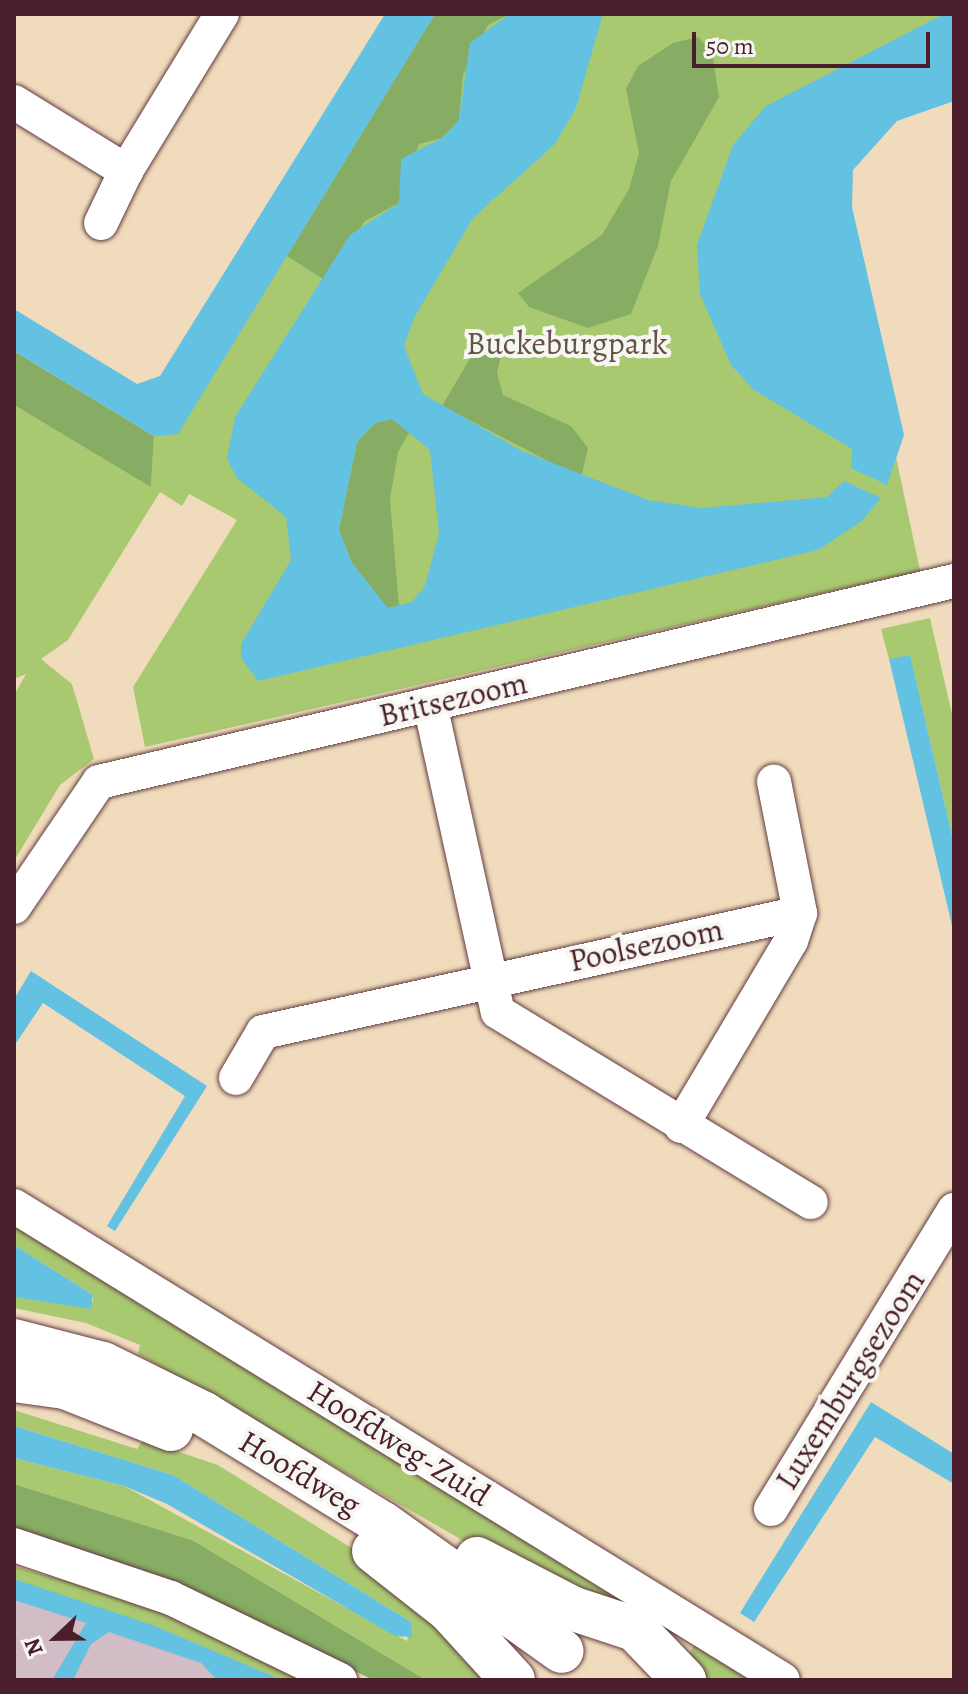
<!DOCTYPE html>
<style>
body{margin:0}
#map{position:relative;width:968px;height:1694px;overflow:hidden;background:#f0dcbc;font-family:Alegreya,serif}
div>[style]{position:absolute}
.industrial>*{inset:0;background:#d2bdc6}
.green>*{inset:0;background:#a9c971}
.forest>*{inset:0;background:#86ad63}
.water>*{inset:0;background:#63c1e1}
.roads{filter:drop-shadow(0 0 2px #633b41) drop-shadow(0 0 2px #633b41)}
.street>*{height:34px;margin:-17px;padding:0 17px;transform-origin:17px;border-radius:17px;background:#fff}
.secondary>*{height:44px;margin:-22px;padding:0 22px;transform-origin:22px;border-radius:22px;background:#fff}
span{translate:-50% -50%;white-space:nowrap;text-align:center;line-height:1.15;-webkit-text-stroke:8px #f6f6f2;paint-order:stroke}
.park-label{font-size:32px;color:#665240}
.street-label{font-size:32px;color:#4a1f2b}
.frame{position:absolute;inset:0;border:16px solid #4a1f2b;pointer-events:none}
.north{position:absolute;left:16px;top:1598px;width:80px;height:80px;-webkit-text-stroke:6px #f6f6f2;paint-order:stroke;rotate:248deg;font-size:22px;font-weight:700;line-height:32px;text-align:center;color:#4a1f2b}
.north::after{content:'';display:block;margin:auto;width:28px;height:36px;background:#4a1f2b;clip-path:polygon(50% 0,100% 100%,50% 72%,0 100%)}
.scale{position:absolute;left:692px;top:32px;width:238px;height:36px;box-sizing:border-box;border:4px solid #4a1f2b;border-top:0;padding-left:10px;font-size:24px;line-height:28px;white-space:nowrap;color:#4a1f2b;-webkit-text-stroke:6px #f6f6f2;paint-order:stroke}
</style>
<div id="map">
<div class="industrial">
<i style="clip-path:polygon(14px 1595px,215px 1662px,251px 1680px,14px 1680px)"></i>
</div>
<div class="green">
<i style="clip-path:polygon(419px 14px,954px 14px,899px 98px,834px 163px,922px 580px,893px 577px,145px 747px,133px 687px,237px 520px,189px 494px,182px 506px,160px 492px,68px 640px,41px 659px,72px 684px,94px 759px,60px 785px,14px 861px,14px 695px,26px 674px,14px 679px,14px 405px,151px 486px,154px 436px,166px 434px)"></i>
<i style="clip-path:polygon(930px 618px,954px 723px,954px 844px,910px 656px,889px 659px,881px 629px)"></i>
<i style="clip-path:polygon(14px 1219px,104px 1276px,623px 1602px,601px 1605px,516px 1571px,138px 1354px,140px 1345px,86px 1323px,14px 1308px,14px 1297px,93px 1302px,93px 1295px,14px 1245px)"></i>
<i style="clip-path:polygon(14px 1410px,137px 1449px,143px 1440px,218px 1465px,374px 1562px,497px 1680px,426px 1680px,192px 1540px,14px 1484px,14px 1458px,124px 1486px,407px 1641px,411px 1622px,173px 1475px,14px 1426px)"></i>
<i style="clip-path:polygon(14px 1566px,161px 1609px,315px 1680px,282px 1680px,14px 1579px)"></i>
<i style="clip-path:polygon(694px 1645px,754px 1680px,707px 1680px,689px 1655px)"></i>
</div>
<div class="forest">
<i style="clip-path:polygon(435px 14px,510px 14px,488px 25px,463px 75px,459px 120px,442px 138px,419px 144px,399px 203px,365px 221px,323px 279px,287px 256px)"></i>
<i style="clip-path:polygon(698px 37px,712px 52px,719px 97px,671px 181px,658px 246px,631px 314px,588px 328px,529px 307px,518px 293px,602px 235px,629px 189px,639px 153px,626px 89px,638px 66px,673px 43px)"></i>
<i style="clip-path:polygon(476px 348px,502px 352px,497px 373px,503px 395px,571px 426px,588px 448px,581px 478px,442px 406px)"></i>
<i style="clip-path:polygon(14px 351px,154px 436px,151px 487px,14px 405px)"></i>
<i style="clip-path:polygon(392px 419px,410px 431px,398px 452px,390px 499px,399px 606px,387px 608px,352px 563px,339px 530px,357px 442px,375px 423px)"></i>
<i style="clip-path:polygon(14px 1484px,192px 1540px,426px 1680px,373px 1680px,249px 1618px,14px 1531px)"></i>
</div>
<div class="water">
<i style="clip-path:polygon(385px 14px,435px 14px,178px 434px,154px 436px,14px 351px,14px 309px,137px 384px,160px 376px)"></i>
<i style="clip-path:polygon(evenodd,510px 14px,603px 14px,576px 108px,555px 144px,473px 218px,414px 318px,404px 346px,423px 394px,522px 451px,648px 500px,701px 508px,827px 497px,844px 481px,881px 498px,862px 521px,818px 550px,258px 681px,241px 658px,241px 644px,291px 560px,286px 517px,237px 478px,227px 459px,235px 417px,350px 235px,399px 203px,401px 159px,442px 138px,459px 120px,470px 43px,510px 14px,392px 419px,430px 450px,439px 533px,425px 586px,412px 602px,388px 608px,352px 563px,339px 530px,357px 442px,375px 423px,392px 419px)"></i>
<i style="clip-path:polygon(944px 14px,954px 14px,954px 101px,897px 121px,853px 170px,852px 207px,904px 435px,887px 485px,851px 468px,852px 449px,754px 390px,731px 365px,700px 294px,697px 245px,733px 145px,766px 106px)"></i>
<i style="clip-path:polygon(910px 655px,954px 844px,954px 934px,889px 659px)"></i>
<i style="clip-path:polygon(31px 971px,207px 1086px,115px 1231px,107px 1226px,185px 1096px,43px 1003px,14px 1046px,14px 999px)"></i>
<i style="clip-path:polygon(14px 1245px,93px 1295px,91px 1309px,14px 1297px)"></i>
<i style="clip-path:polygon(871px 1402px,954px 1454px,954px 1484px,875px 1437px,754px 1622px,740px 1613px)"></i>
<i style="clip-path:polygon(14px 1426px,173px 1475px,411px 1622px,412px 1637px,395px 1636px,167px 1504px,124px 1486px,14px 1458px)"></i>
<i style="clip-path:polygon(14px 1579px,152px 1625px,282px 1680px,217px 1680px,201px 1663px,109px 1632px,91px 1644px,73px 1680px,52px 1680px,86px 1623px,14px 1600px)"></i>
</div>
<div class="roads">
<div class="street">
<i style="left:14px;top:102px;width:132px;rotate:31.6deg"></i>
<i style="left:126px;top:171px;width:184px;rotate:-58.6deg"></i>
<i style="left:101px;top:223px;width:58px;rotate:-64.3deg"></i>
<i style="left:430px;top:704px;width:315px;rotate:77.6deg"></i>
<i style="left:498px;top:1012px;width:366px;rotate:31.3deg"></i>
<i style="left:14px;top:907px;width:151px;rotate:-55.8deg"></i>
<i style="left:99px;top:782px;width:878px;rotate:-13.23deg"></i>
<i style="left:236px;top:1078px;width:53px;rotate:-59.6deg"></i>
<i style="left:263px;top:1032px;width:550px;rotate:-12.49deg"></i>
<i style="left:681px;top:1126px;width:215px;rotate:-59.3deg"></i>
<i style="left:791px;top:941px;width:29px;rotate:-72deg"></i>
<i style="left:800px;top:913px;width:134px;rotate:-101.2deg"></i>
<i style="left:14px;top:1206px;width:903px;rotate:31.65deg"></i>
<i style="left:771px;top:1509px;width:351px;rotate:-58.5deg"></i>
<i style="left:14px;top:1545px;width:166px;rotate:18.7deg"></i>
<i style="left:171px;top:1598px;width:188px;rotate:25.9deg"></i>
</div>
<div class="secondary">
<i style="left:14px;top:1341px;width:92px;rotate:14.5deg"></i>
<i style="left:103px;top:1364px;width:113px;rotate:26.3deg"></i>
<i style="left:204px;top:1414px;width:210px;rotate:31.6deg"></i>
<i style="left:383px;top:1524px;width:219px;rotate:35.4deg"></i>
<i style="left:14px;top:1380px;width:51px;rotate:7.8deg"></i>
<i style="left:65px;top:1387px;width:114px;rotate:21.6deg"></i>
<i style="left:374px;top:1551px;width:95px;rotate:38.2deg"></i>
<i style="left:449px;top:1610px;width:95px;rotate:47.6deg"></i>
<i style="left:477px;top:1559px;width:109px;rotate:27.3deg"></i>
<i style="left:574px;top:1609px;width:64px;rotate:18.2deg"></i>
<i style="left:635px;top:1629px;width:71px;rotate:46.1deg"></i>
</div>
</div>
<div class="park-label">
<span style="left:567px;top:343px">Buckeburgpark</span>
</div>
<div class="street-label">
<span style="left:453px;top:699px;rotate:-13deg">Britsezoom</span>
<span style="left:646px;top:945px;rotate:-12deg">Poolsezoom</span>
<span style="left:850px;top:1380px;rotate:-58deg">Luxemburgsezoom</span>
<span style="left:399px;top:1443px;rotate:32deg">Hoofdweg-Zuid</span>
<span style="left:300px;top:1473px;rotate:31deg">Hoofdweg</span>
</div>
<div class="frame"></div>
<div class="north">N</div>
<div class="scale">50 m</div>
</div>
